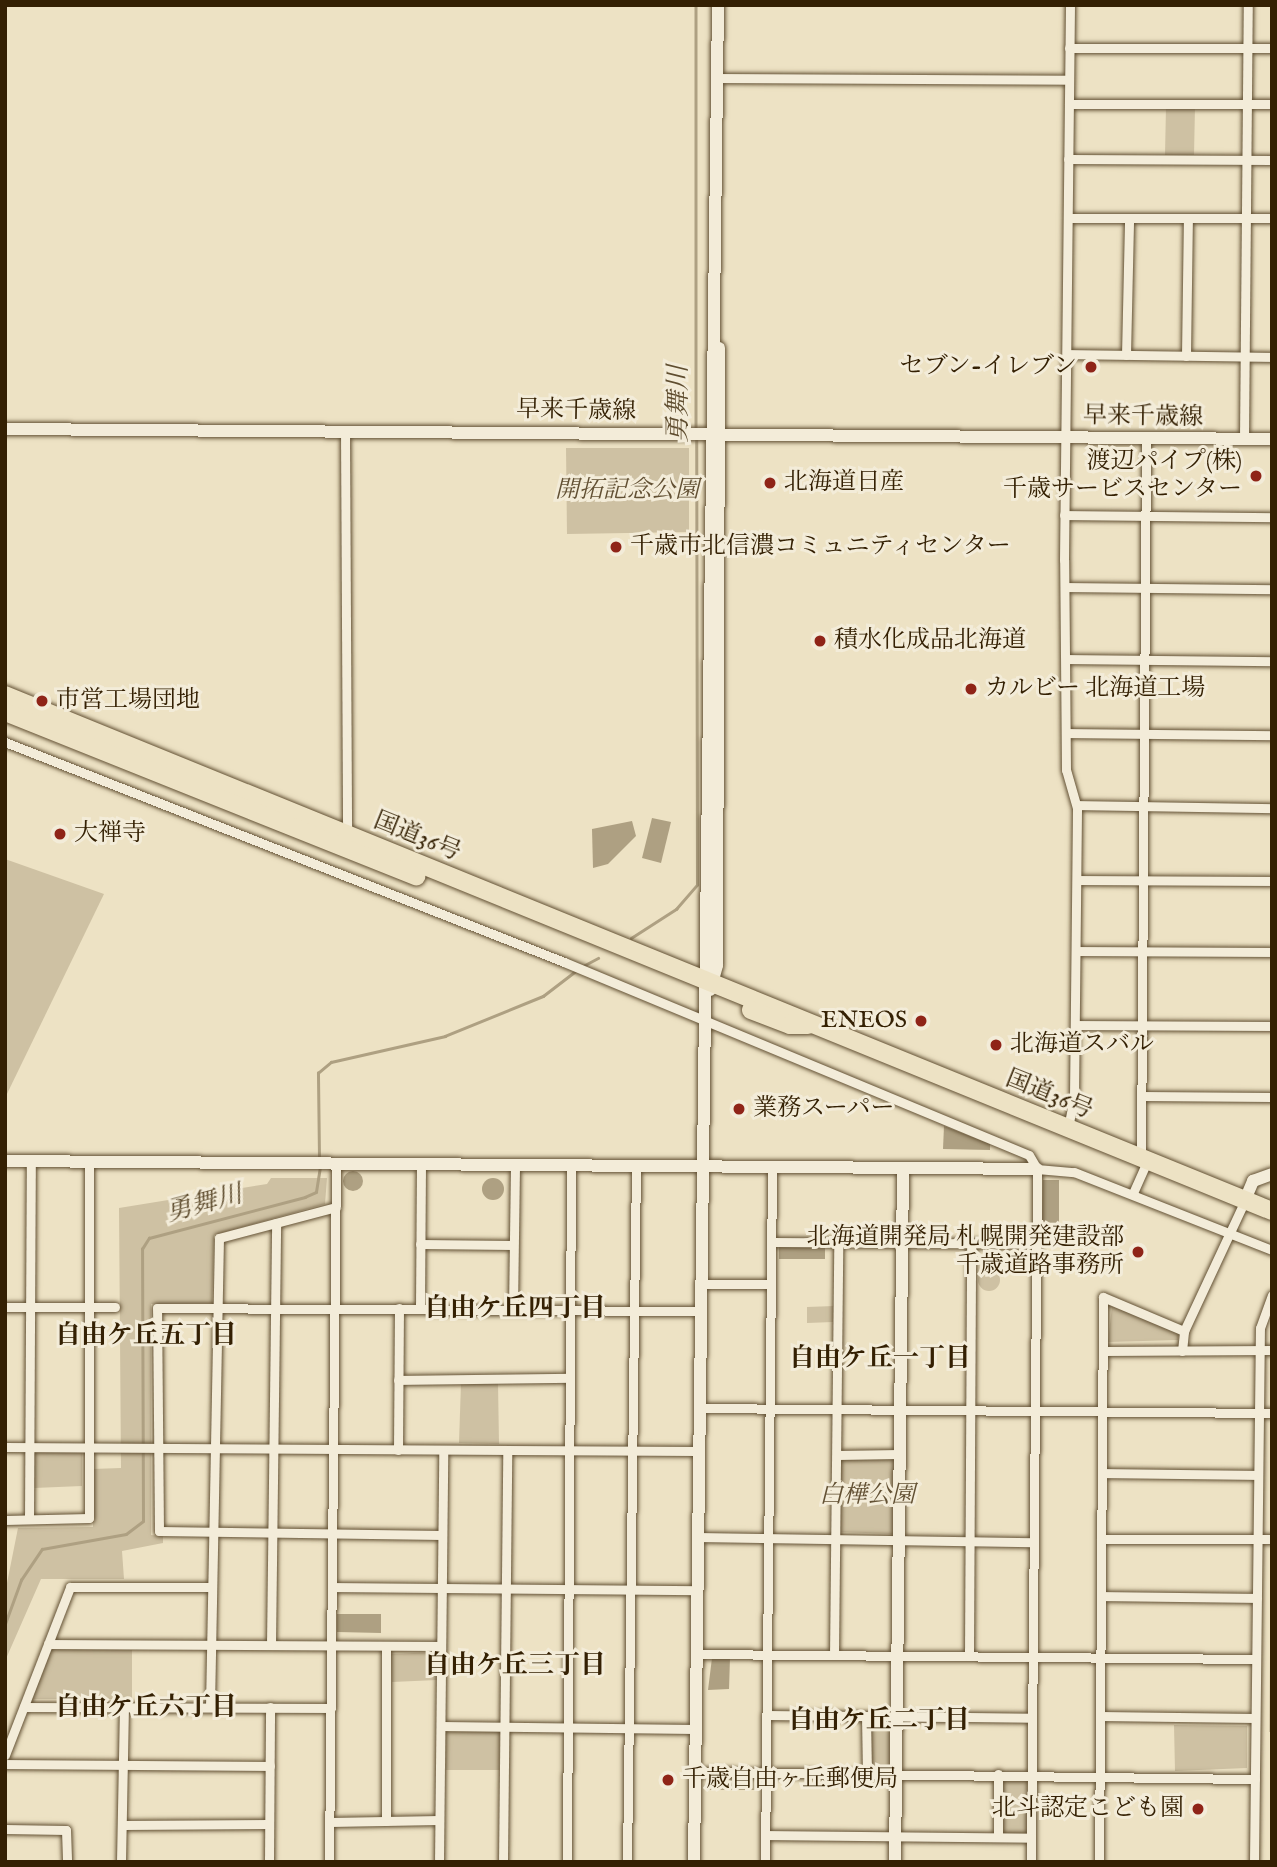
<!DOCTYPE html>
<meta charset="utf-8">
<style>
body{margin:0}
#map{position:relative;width:1277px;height:1867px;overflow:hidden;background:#ede2c4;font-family:"IM FELL English","Noto Serif JP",serif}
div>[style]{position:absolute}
.green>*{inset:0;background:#cec1a3}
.round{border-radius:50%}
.water>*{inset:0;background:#aea082}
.stream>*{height:2.5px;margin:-1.25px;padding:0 1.25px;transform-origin:1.25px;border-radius:1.25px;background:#aea082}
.roads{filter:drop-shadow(0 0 2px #625033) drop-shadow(0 0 2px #625033)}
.street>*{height:9px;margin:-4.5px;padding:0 4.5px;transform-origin:4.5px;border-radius:4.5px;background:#f3ecd9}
.secondary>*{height:12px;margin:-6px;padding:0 6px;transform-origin:6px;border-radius:6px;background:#f3ecd9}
.highway>*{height:18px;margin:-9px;padding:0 9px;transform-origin:9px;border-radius:9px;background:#ede2c4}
.dots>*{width:19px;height:19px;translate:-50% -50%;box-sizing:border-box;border:4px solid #f3ecd9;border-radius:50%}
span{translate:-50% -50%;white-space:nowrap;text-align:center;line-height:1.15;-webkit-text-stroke:6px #f3ecd9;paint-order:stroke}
.poi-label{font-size:24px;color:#342003}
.right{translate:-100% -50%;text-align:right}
.left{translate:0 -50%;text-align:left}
.street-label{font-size:24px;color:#342003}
.park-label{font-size:24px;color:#625033;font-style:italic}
.water-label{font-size:26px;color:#5f4d2f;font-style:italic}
.neighbourhood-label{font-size:26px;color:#342003;font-weight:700}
.frame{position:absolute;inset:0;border:7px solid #342003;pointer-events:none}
</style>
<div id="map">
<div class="green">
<i style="clip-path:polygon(1166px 107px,1195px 107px,1194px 155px,1165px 155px)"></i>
<i style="clip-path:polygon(566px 448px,689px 448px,689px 532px,567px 534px)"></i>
<i style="clip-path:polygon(5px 859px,104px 894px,5px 1098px)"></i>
<i style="clip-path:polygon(271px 1178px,327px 1178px,325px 1204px,214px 1235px,212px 1303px,151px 1304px,151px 1535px,163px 1536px,163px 1543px,122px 1551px,124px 1579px,41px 1579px,5px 1661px,5px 1593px,18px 1528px,93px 1527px,92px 1469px,121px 1468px,119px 1208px,267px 1184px)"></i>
<i class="round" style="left:978px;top:1269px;width:22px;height:22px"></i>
<i style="clip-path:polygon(834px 1306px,833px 1322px,807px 1323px,807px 1307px)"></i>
<i style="clip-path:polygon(1112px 1306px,1178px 1332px,1178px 1340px,1108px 1342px)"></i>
<i style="clip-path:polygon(461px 1383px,498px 1383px,499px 1444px,459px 1443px)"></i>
<i style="clip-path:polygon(34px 1451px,82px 1451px,82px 1486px,34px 1488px)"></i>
<i style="clip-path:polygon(895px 1458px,893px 1534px,839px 1532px,840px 1459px)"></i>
<i style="clip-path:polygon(1272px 1574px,1272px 1732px,1269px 1732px,1271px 1576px)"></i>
<i style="clip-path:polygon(51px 1649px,132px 1650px,132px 1699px,32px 1699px)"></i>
<i style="clip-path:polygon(436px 1652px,437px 1680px,392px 1682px,391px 1654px)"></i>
<i style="clip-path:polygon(870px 1722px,894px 1722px,895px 1770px,871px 1769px)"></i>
<i style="clip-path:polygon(1174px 1725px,1247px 1726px,1247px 1768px,1175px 1771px)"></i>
<i style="clip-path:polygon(446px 1732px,500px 1732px,499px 1770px,446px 1770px)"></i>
<i style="clip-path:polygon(1002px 1780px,1027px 1780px,1027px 1833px,1001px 1833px)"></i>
</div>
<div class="water">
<i style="clip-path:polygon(652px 818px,671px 822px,661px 863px,642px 858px)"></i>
<i style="clip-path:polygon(632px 821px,636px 836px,608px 864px,593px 868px,592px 829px)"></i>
<i style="clip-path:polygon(944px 1126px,990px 1144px,990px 1150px,943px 1149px)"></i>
<i class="round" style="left:343px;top:1171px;width:20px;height:20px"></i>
<i class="round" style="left:482px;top:1178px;width:22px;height:22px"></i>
<i style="clip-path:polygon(1043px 1180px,1059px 1180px,1059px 1229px,1042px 1228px)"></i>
<i style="clip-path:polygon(825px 1244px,825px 1259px,779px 1259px,779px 1245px)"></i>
<i style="clip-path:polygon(337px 1614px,381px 1614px,381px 1633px,337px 1632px)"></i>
<i style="clip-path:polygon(712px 1658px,730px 1658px,729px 1689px,708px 1690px)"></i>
<i style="clip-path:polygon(707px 1776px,754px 1776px,755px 1790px,707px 1790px)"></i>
</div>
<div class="stream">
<i style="left:696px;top:5px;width:427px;rotate:90deg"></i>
<i style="left:631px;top:938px;width:54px;rotate:-32.8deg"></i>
<i style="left:676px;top:909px;width:32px;rotate:-49deg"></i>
<i style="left:697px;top:885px;width:447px;rotate:-90.1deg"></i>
<i style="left:583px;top:966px;width:17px;rotate:-28deg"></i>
<i style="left:319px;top:1158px;width:85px;rotate:-90.7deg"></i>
<i style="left:318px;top:1073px;width:17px;rotate:-40deg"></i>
<i style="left:331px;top:1062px;width:117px;rotate:-12.8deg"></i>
<i style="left:445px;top:1036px;width:106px;rotate:-22.2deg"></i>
<i style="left:543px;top:996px;width:43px;rotate:-37.4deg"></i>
<i style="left:5px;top:1624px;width:47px;rotate:-70deg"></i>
<i style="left:21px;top:1580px;width:37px;rotate:-56deg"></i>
<i style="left:42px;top:1549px;width:85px;rotate:-10.1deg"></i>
<i style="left:126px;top:1534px;width:21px;rotate:-37deg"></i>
<i style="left:143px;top:1521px;width:272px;rotate:-90.2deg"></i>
<i style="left:142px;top:1249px;width:13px;rotate:-58deg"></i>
<i style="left:149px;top:1238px;width:161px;rotate:-14.7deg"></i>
<i style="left:305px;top:1197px;width:12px;rotate:-24deg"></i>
<i style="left:316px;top:1192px;width:24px;rotate:-81deg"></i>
</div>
<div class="roads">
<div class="street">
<i style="left:1069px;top:48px;width:203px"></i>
<i style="left:719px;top:78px;width:350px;rotate:0.3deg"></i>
<i style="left:1069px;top:104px;width:203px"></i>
<i style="left:1068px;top:159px;width:204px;rotate:0.3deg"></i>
<i style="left:1068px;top:218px;width:204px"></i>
<i style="left:1067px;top:354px;width:205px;rotate:0.8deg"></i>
<i style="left:1126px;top:355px;width:137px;rotate:-88.7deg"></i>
<i style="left:1186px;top:356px;width:138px;rotate:-89.2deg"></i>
<i style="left:345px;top:430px;width:405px;rotate:89.7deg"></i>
<i style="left:1244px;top:439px;width:434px;rotate:-89.5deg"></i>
<i style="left:1064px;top:515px;width:208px;rotate:0.6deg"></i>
<i style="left:1067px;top:587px;width:205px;rotate:0.6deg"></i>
<i style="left:1067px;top:659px;width:205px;rotate:0.6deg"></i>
<i style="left:1066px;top:733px;width:206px;rotate:0.6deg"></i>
<i style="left:5px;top:742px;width:601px;rotate:21.48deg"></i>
<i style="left:564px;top:962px;width:503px;rotate:22.54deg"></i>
<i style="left:1029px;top:1155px;width:16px;rotate:60deg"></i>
<i style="left:1037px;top:1169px;width:693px;rotate:90.5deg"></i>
<i style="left:1077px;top:805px;width:195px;rotate:0.9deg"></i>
<i style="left:1077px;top:880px;width:195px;rotate:0.3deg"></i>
<i style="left:1076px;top:951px;width:196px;rotate:0.3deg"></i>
<i style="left:1075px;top:1025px;width:197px;rotate:0.3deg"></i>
<i style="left:1141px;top:1096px;width:131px;rotate:0.4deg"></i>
<i style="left:1068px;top:1128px;width:32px;rotate:-79deg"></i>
<i style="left:1074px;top:1097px;width:289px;rotate:-89.4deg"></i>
<i style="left:1077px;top:808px;width:40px;rotate:-106deg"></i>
<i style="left:1066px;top:770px;width:210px;rotate:-90.5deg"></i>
<i style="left:1064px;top:560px;width:555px;rotate:-89.38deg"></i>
<i style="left:1141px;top:1157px;width:719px;rotate:-89.6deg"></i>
<i style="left:1037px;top:1169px;width:37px;rotate:5deg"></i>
<i style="left:1074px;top:1172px;width:213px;rotate:21.5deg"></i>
<i style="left:1133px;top:1193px;width:35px;rotate:-66deg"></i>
<i style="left:772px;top:1242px;width:265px;rotate:0.4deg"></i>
<i style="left:420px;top:1244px;width:93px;rotate:0.6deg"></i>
<i style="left:699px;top:1284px;width:72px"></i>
<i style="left:5px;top:1307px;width:110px"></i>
<i style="left:420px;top:1308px;width:144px;rotate:-89.6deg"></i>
<i style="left:513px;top:1309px;width:143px;rotate:-89.2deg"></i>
<i style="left:1103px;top:1351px;width:169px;rotate:-0.3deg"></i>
<i style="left:1182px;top:1351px;width:20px;rotate:-84deg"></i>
<i style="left:1184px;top:1331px;width:145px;rotate:-65deg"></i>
<i style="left:398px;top:1380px;width:171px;rotate:-0.7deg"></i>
<i style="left:698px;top:1408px;width:574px;rotate:0.5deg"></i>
<i style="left:5px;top:1447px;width:693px;rotate:0.33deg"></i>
<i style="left:398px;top:1450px;width:142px;rotate:-89.6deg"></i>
<i style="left:837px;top:1455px;width:62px;rotate:-0.9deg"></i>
<i style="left:1102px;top:1473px;width:156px;rotate:0.7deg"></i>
<i style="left:29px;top:1519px;width:358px;rotate:-89.7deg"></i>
<i style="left:5px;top:1520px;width:84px;rotate:-1.4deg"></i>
<i style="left:89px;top:1518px;width:356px;rotate:-90deg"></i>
<i style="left:442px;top:1535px;width:283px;rotate:-179.2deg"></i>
<i style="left:159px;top:1531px;width:223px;rotate:-90.5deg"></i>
<i style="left:157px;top:1308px;width:542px;rotate:0.32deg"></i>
<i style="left:697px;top:1537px;width:336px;rotate:0.9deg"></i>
<i style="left:1101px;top:1539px;width:171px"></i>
<i style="left:332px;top:1587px;width:365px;rotate:0.5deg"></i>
<i style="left:1101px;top:1596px;width:156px;rotate:0.7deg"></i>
<i style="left:48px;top:1644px;width:393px;rotate:0.3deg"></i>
<i style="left:271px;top:1645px;width:422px;rotate:-89.3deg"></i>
<i style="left:386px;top:1646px;width:175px;rotate:90deg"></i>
<i style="left:696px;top:1654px;width:560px;rotate:0.51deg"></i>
<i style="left:834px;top:1655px;width:412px;rotate:-89.4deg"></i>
<i style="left:969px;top:1656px;width:412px;rotate:-89.7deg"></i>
<i style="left:210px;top:1706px;width:468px;rotate:-88.9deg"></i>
<i style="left:219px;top:1238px;width:121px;rotate:-14.8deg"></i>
<i style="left:24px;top:1707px;width:307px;rotate:0.2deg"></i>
<i style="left:767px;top:1715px;width:265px;rotate:0.6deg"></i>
<i style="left:866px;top:1716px;width:57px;rotate:89deg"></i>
<i style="left:1100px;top:1716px;width:155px;rotate:0.7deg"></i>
<i style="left:441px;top:1726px;width:254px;rotate:0.7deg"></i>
<i style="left:5px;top:1755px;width:180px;rotate:-68.8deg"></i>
<i style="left:70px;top:1587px;width:142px"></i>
<i style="left:5px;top:1764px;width:265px;rotate:0.4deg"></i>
<i style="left:695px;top:1772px;width:560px;rotate:0.72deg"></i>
<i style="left:998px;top:1774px;width:63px;rotate:90deg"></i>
<i style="left:330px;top:1822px;width:109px;rotate:-1.1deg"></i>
<i style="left:122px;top:1825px;width:147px;rotate:-0.4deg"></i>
<i style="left:5px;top:1829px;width:61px;rotate:0.9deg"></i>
<i style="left:66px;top:1830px;width:32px;rotate:88deg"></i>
<i style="left:766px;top:1835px;width:265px;rotate:0.6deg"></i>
<i style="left:121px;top:1862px;width:156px;rotate:-88.9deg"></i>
<i style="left:269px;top:1862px;width:155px;rotate:-89.6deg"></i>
<i style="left:329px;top:1862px;width:700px;rotate:-89.43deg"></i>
<i style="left:439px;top:1862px;width:412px;rotate:-89.4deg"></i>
<i style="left:503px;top:1862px;width:412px;rotate:-89.4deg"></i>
<i style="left:567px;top:1862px;width:695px;rotate:-89.67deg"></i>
<i style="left:627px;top:1862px;width:694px;rotate:-89.26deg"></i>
<i style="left:765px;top:1862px;width:694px;rotate:-89.42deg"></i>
<i style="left:1099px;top:1862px;width:565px;rotate:-89.59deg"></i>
<i style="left:1103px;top:1297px;width:88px;rotate:22.8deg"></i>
<i style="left:1254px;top:1862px;width:534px;rotate:-89.36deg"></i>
<i style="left:1260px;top:1328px;width:35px;rotate:-70deg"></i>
</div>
<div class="secondary">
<i style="left:5px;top:429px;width:1267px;rotate:0.45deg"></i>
<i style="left:710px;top:990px;width:26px;rotate:-74deg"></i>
<i style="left:717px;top:965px;width:617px;rotate:-89.81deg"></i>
<i style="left:5px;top:1161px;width:1032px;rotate:0.44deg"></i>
<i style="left:1245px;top:1200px;width:21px;rotate:-67deg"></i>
<i style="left:1253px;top:1181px;width:20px;rotate:-20deg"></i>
<i style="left:694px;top:1862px;width:1857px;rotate:-89.26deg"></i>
<i style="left:895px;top:1862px;width:693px;rotate:-89.34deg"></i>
</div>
<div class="highway">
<i style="left:5px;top:695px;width:1368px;rotate:22.16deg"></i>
<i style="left:5px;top:712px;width:443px;rotate:21.8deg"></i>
<i style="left:751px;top:1010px;width:42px;rotate:21deg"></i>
<i style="left:790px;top:1025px;width:18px"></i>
</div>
</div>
<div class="dots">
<i style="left:1091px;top:367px;background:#8f2418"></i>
<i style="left:1256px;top:476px;background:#8f2418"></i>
<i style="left:770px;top:483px;background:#8f2418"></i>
<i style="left:616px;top:547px;background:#8f2418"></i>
<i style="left:820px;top:641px;background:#8f2418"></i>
<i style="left:971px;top:689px;background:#8f2418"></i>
<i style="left:42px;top:701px;background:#8f2418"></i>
<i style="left:60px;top:834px;background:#8f2418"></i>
<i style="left:921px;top:1021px;background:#8f2418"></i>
<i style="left:996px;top:1045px;background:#8f2418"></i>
<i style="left:739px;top:1109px;background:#8f2418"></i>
<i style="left:1138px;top:1252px;background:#8f2418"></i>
<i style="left:668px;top:1780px;background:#8f2418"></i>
<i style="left:1198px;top:1809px;background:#8f2418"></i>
</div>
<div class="poi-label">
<span class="right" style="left:1077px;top:367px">セブン-イレブン</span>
<span class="right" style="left:1242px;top:476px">渡辺パイプ(株)<br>千歳サービスセンター</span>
<span class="left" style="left:784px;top:483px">北海道日産</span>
<span class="left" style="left:630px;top:547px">千歳市北信濃コミュニティセンター</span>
<span class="left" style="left:834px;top:641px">積水化成品北海道</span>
<span class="left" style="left:985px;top:689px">カルビー 北海道工場</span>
<span class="left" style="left:56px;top:701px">市営工場団地</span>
<span class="left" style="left:74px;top:834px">大禅寺</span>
<span class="right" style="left:907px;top:1021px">ENEOS</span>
<span class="left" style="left:1010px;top:1045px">北海道スバル</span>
<span class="left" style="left:753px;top:1109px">業務スーパー</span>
<span class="right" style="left:1124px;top:1252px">北海道開発局 札幌開発建設部<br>千歳道路事務所</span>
<span class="left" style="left:682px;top:1780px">千歳自由ヶ丘郵便局</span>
<span class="right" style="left:1184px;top:1809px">北斗認定こども園</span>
</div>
<div class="street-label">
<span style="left:576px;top:411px;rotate:1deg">早来千歳線</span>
<span style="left:1143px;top:417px;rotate:1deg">早来千歳線</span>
<span style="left:417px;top:837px;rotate:22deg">国道36号</span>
<span style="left:1049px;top:1095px;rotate:22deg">国道36号</span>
</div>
<div class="park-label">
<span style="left:627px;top:491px">開拓記念公園</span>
<span style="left:867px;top:1496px">白樺公園</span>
</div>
<div class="water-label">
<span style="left:679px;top:404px;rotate:-90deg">勇舞川</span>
<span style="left:204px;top:1204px;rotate:-15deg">勇舞川</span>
</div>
<div class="neighbourhood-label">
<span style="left:515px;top:1309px">自由ケ丘四丁目</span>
<span style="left:146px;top:1336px">自由ケ丘五丁目</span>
<span style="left:880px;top:1359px">自由ケ丘一丁目</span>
<span style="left:515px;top:1666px">自由ケ丘三丁目</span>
<span style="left:146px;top:1708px">自由ケ丘六丁目</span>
<span style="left:879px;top:1721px">自由ケ丘二丁目</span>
</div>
<div class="frame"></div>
</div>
